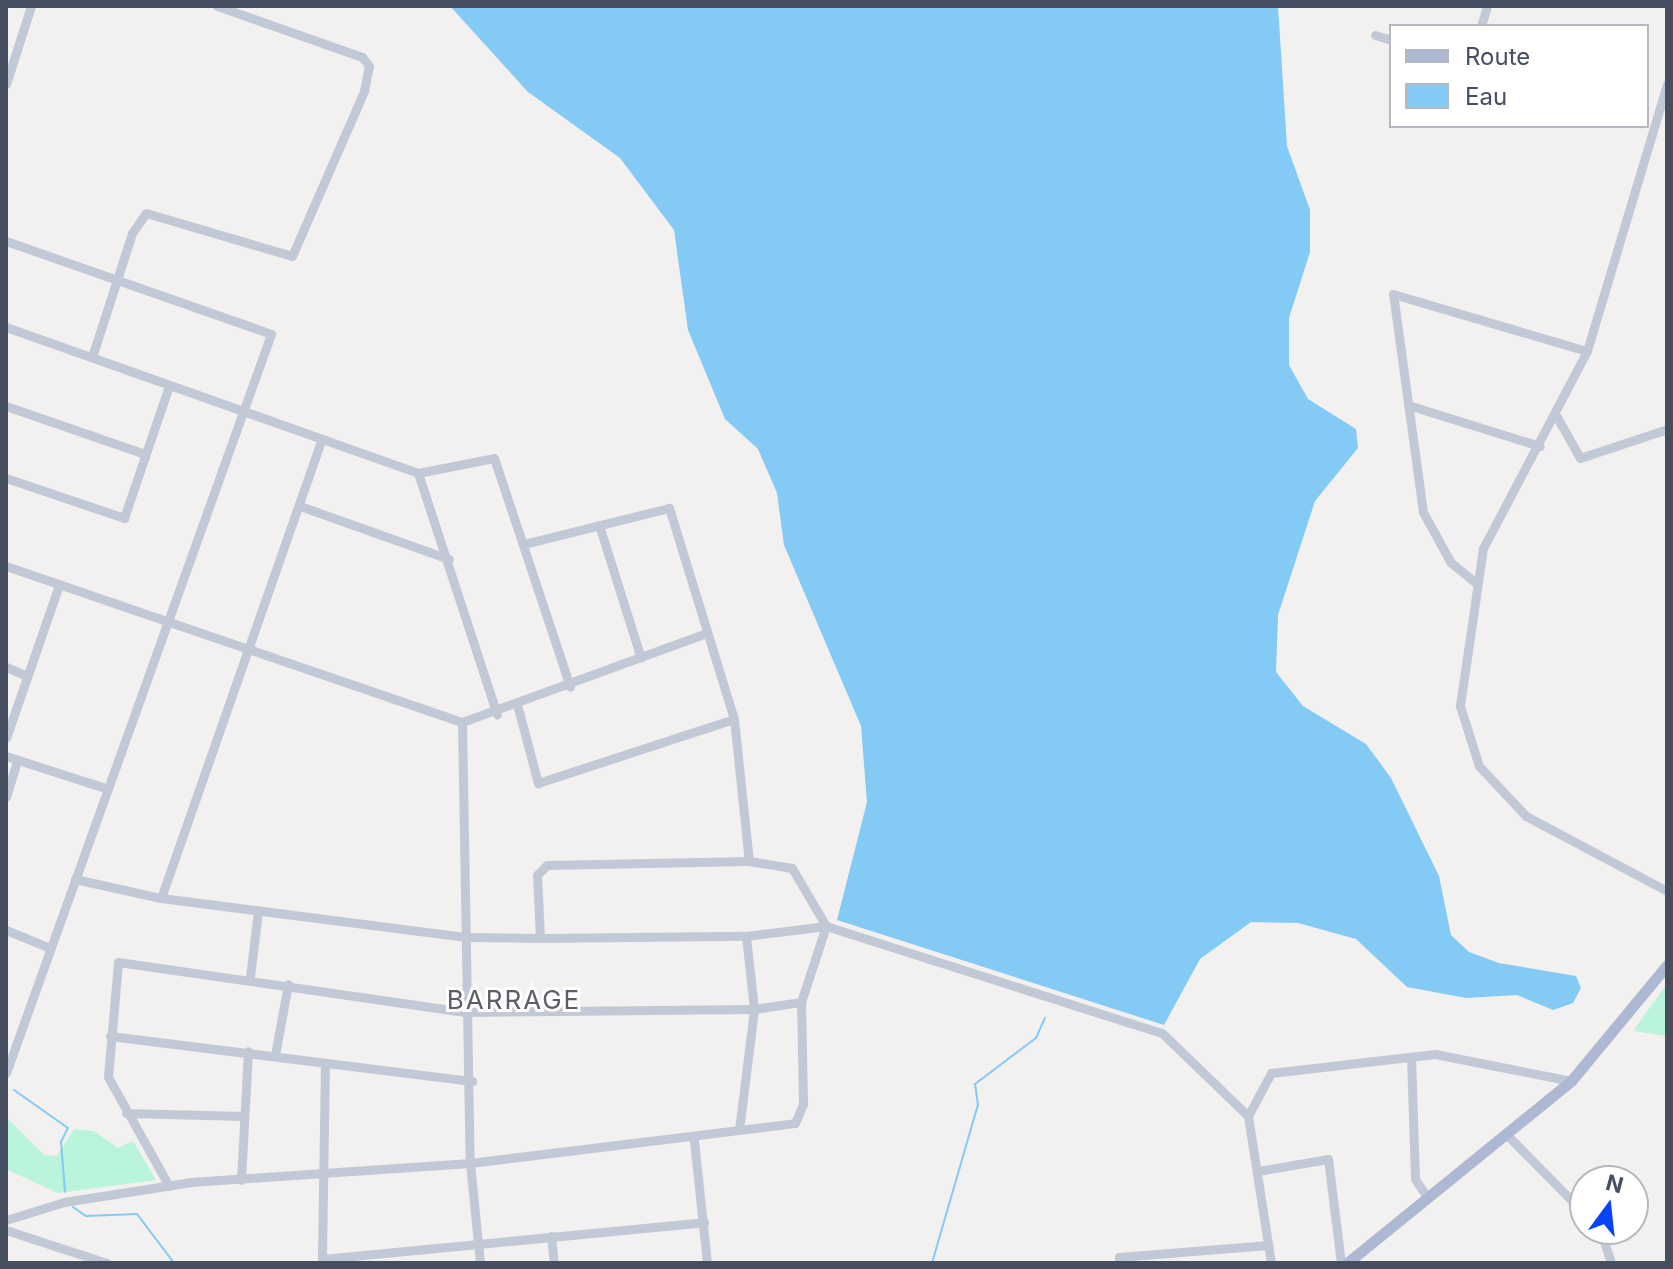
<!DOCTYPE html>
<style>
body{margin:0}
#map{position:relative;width:1673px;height:1269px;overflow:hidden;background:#f3f0f0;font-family:Inter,sans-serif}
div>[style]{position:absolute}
.green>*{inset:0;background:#baf4db}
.water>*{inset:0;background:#83caf5}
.stream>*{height:2px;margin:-1px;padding:0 1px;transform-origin:1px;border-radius:1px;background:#83caf5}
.minor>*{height:9px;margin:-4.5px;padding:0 4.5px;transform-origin:4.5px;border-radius:4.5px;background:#c2c9d6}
.major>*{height:11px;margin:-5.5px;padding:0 5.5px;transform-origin:5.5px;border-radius:5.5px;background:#adb9d2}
span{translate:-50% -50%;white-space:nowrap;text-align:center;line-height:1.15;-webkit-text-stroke:6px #fff;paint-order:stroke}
.quarter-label{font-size:26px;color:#5c5e66;letter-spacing:2px}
.frame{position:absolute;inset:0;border:8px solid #464f60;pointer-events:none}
.legend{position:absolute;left:1389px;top:24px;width:260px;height:104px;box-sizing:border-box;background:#fff;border:2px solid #b5b9bf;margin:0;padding:10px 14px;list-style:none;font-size:24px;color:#464f60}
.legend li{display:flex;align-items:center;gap:16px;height:40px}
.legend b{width:40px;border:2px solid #b5b9bf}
.north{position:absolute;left:1569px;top:1165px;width:80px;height:80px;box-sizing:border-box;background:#fff;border:2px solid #b5b9bf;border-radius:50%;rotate:15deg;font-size:22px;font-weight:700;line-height:32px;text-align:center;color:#464f60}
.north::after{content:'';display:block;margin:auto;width:28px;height:36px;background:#0645f7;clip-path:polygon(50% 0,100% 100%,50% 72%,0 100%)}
</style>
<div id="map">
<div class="green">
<i style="clip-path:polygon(1667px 984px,1667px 1036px,1633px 1031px)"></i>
<i style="clip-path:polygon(6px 1117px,44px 1155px,57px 1156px,74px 1129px,94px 1131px,118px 1148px,133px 1141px,156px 1180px,58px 1193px,6px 1169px)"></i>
</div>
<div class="water">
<i style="clip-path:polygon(450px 6px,1278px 6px,1287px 146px,1310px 210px,1310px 252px,1289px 318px,1289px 365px,1308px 399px,1356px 429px,1358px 448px,1315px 501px,1278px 615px,1276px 672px,1303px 706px,1366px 744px,1391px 778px,1439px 876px,1451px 935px,1469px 952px,1499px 963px,1576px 976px,1581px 988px,1573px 1003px,1553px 1010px,1517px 995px,1466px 998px,1407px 987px,1356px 939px,1298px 923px,1251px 922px,1200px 959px,1164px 1025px,837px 920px,867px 802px,861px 726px,784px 545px,777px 493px,758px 449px,725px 419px,688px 330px,674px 230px,620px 158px,528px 92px)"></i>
</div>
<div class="stream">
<i style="left:14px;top:1090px;width:66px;rotate:35.1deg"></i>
<i style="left:68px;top:1128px;width:16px;rotate:117deg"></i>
<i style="left:61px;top:1142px;width:50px;rotate:85.4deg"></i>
<i style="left:73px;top:1207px;width:16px;rotate:35deg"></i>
<i style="left:86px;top:1216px;width:51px;rotate:-2.2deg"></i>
<i style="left:137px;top:1214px;width:61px;rotate:52.9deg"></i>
<i style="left:932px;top:1263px;width:165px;rotate:-73.8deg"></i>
<i style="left:978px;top:1105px;width:21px;rotate:-98deg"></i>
<i style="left:975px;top:1084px;width:76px;rotate:-37deg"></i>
<i style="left:1036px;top:1038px;width:22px;rotate:-66deg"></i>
</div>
<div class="minor">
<i style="left:1481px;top:26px;width:21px;rotate:-73deg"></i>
<i style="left:1375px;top:35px;width:17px;rotate:17deg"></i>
<i style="left:6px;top:84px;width:82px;rotate:-72.2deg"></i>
<i style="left:1667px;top:84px;width:279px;rotate:106.7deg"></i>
<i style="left:1587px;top:351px;width:223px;rotate:117.8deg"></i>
<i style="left:1483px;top:548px;width:160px;rotate:98.3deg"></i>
<i style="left:1460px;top:706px;width:63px;rotate:72.4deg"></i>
<i style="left:1479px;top:766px;width:69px;rotate:46.8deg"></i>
<i style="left:1526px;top:816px;width:160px;rotate:28deg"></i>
<i style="left:6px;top:241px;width:281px;rotate:19.3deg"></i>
<i style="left:271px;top:334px;width:785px;rotate:109.73deg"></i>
<i style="left:6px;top:327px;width:437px;rotate:19.5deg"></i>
<i style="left:418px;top:473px;width:77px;rotate:-11.2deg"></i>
<i style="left:494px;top:458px;width:241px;rotate:71.6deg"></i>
<i style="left:92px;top:357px;width:130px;rotate:-72.1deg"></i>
<i style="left:132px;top:233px;width:24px;rotate:-55deg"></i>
<i style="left:146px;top:213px;width:152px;rotate:16.4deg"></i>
<i style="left:292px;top:256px;width:180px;rotate:-66.4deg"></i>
<i style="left:364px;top:91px;width:25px;rotate:-79deg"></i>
<i style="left:369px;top:66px;width:11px;rotate:-128deg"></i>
<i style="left:362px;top:57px;width:154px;rotate:-160.6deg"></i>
<i style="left:1408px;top:405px;width:138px;rotate:17.3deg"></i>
<i style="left:6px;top:406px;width:147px;rotate:19.1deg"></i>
<i style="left:1557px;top:417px;width:47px;rotate:60.7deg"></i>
<i style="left:1580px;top:458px;width:92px;rotate:-18.4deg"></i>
<i style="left:418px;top:473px;width:254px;rotate:71.9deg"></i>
<i style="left:6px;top:478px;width:125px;rotate:18.7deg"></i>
<i style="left:124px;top:518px;width:139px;rotate:-71.2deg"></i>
<i style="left:300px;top:506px;width:158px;rotate:19.6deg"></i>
<i style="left:599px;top:525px;width:139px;rotate:72.5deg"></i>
<i style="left:6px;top:566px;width:482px;rotate:18.9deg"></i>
<i style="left:462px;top:722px;width:258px;rotate:-20deg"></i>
<i style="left:1476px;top:583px;width:32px;rotate:-141deg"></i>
<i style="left:1451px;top:563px;width:58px;rotate:-118.8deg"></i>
<i style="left:1423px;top:512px;width:220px;rotate:-97.8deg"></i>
<i style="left:1393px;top:294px;width:202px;rotate:16.4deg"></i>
<i style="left:6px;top:667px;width:23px;rotate:23deg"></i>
<i style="left:518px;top:708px;width:78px;rotate:75.1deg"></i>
<i style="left:538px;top:783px;width:206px;rotate:-18.1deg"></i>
<i style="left:734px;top:719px;width:221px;rotate:-107.1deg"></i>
<i style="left:669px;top:508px;width:149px;rotate:166.1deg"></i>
<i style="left:734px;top:719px;width:143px;rotate:84deg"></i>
<i style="left:462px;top:722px;width:441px;rotate:89deg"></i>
<i style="left:470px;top:1163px;width:100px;rotate:84.3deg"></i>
<i style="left:6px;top:738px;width:162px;rotate:-70.9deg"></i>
<i style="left:6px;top:756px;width:107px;rotate:17.9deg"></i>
<i style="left:6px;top:797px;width:39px;rotate:-73deg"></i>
<i style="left:75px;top:879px;width:88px;rotate:12.5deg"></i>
<i style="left:161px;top:898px;width:308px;rotate:7.3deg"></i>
<i style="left:467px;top:937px;width:73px;rotate:0.8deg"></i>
<i style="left:540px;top:938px;width:206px;rotate:-0.6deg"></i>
<i style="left:746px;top:936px;width:81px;rotate:-7.1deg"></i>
<i style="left:826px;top:926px;width:67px;rotate:-120.4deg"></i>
<i style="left:792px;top:868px;width:44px;rotate:-170.8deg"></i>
<i style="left:749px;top:861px;width:202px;rotate:178.9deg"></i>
<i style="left:547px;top:865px;width:14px;rotate:135deg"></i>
<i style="left:537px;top:875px;width:63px;rotate:87.3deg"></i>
<i style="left:161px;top:898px;width:485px;rotate:-70.7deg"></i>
<i style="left:6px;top:930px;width:48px;rotate:22.2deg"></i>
<i style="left:250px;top:977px;width:66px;rotate:-83.1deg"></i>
<i style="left:110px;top:1036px;width:365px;rotate:7.1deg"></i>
<i style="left:275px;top:1055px;width:72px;rotate:-79.6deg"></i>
<i style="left:1411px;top:1057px;width:122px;rotate:88.1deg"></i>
<i style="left:1415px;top:1179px;width:23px;rotate:56deg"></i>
<i style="left:325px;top:1063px;width:196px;rotate:90.9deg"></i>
<i style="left:322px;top:1259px;width:384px;rotate:-5.5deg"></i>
<i style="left:126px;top:1113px;width:118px;rotate:1.5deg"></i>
<i style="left:739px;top:1130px;width:122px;rotate:-82.9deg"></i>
<i style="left:754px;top:1009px;width:73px;rotate:-96.3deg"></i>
<i style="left:1509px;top:1137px;width:108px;rotate:45.4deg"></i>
<i style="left:694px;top:1141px;width:123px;rotate:83.9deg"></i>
<i style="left:1258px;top:1171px;width:71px;rotate:-9.7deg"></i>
<i style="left:1328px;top:1159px;width:105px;rotate:82.9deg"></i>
<i style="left:241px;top:1180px;width:129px;rotate:-86.9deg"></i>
<i style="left:169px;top:1186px;width:125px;rotate:-119.2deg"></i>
<i style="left:108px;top:1077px;width:115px;rotate:-85deg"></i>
<i style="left:118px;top:962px;width:352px;rotate:8.2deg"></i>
<i style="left:466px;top:1012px;width:288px;rotate:-0.6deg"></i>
<i style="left:754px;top:1009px;width:48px;rotate:-8.5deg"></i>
<i style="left:801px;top:1002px;width:80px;rotate:-71.8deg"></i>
<i style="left:826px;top:926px;width:353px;rotate:17.7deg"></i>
<i style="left:1162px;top:1033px;width:120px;rotate:44deg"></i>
<i style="left:6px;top:1220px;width:61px;rotate:-17.2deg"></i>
<i style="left:64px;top:1202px;width:129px;rotate:-8.9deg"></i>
<i style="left:191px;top:1182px;width:280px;rotate:-3.9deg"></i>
<i style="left:470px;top:1163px;width:327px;rotate:-7deg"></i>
<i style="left:795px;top:1123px;width:21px;rotate:-67deg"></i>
<i style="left:803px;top:1104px;width:102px;rotate:-91.1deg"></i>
<i style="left:1600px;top:1229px;width:36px;rotate:72deg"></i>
<i style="left:6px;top:1230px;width:106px;rotate:18.1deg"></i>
<i style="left:551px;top:1236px;width:27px;rotate:84deg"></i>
<i style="left:1119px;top:1263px;width:6px;rotate:-90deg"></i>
<i style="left:1119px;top:1257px;width:150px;rotate:-4.6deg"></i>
<i style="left:1271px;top:1263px;width:149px;rotate:-98.9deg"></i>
<i style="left:1248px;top:1116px;width:49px;rotate:-61.9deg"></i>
<i style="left:1271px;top:1073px;width:165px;rotate:-6.6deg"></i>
<i style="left:1435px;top:1054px;width:139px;rotate:11.2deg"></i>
</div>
<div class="major">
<i style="left:1347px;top:1263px;width:289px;rotate:-39.1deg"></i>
<i style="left:1571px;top:1081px;width:151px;rotate:-50.4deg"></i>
</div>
<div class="quarter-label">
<span style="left:514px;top:1000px">BARRAGE</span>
</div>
<div class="frame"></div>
<ul class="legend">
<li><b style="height:10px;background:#adb9d2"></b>Route</li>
<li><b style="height:22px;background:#83caf5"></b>Eau</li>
</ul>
<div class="north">N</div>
</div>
